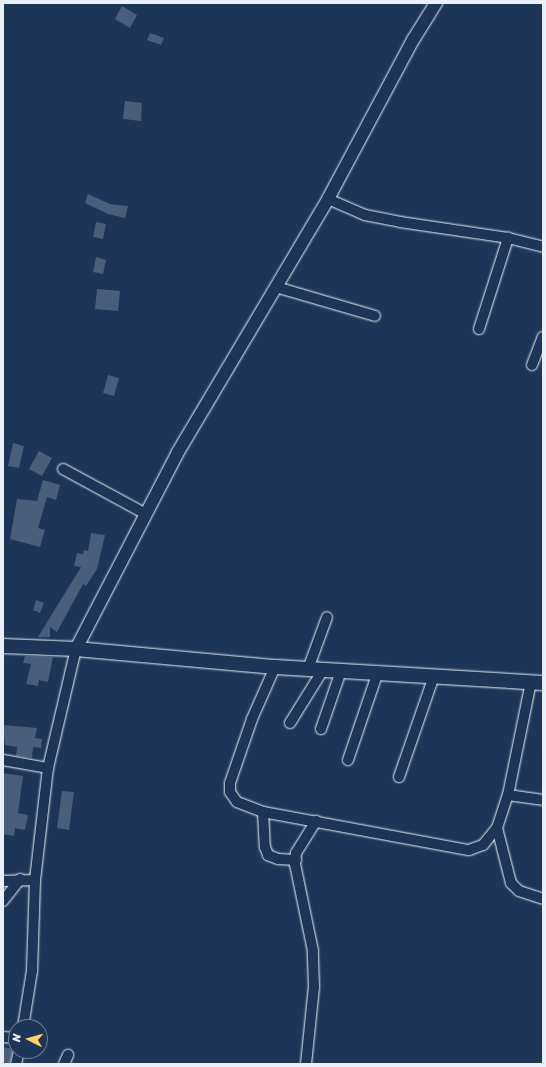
<!DOCTYPE html>
<style>
body{margin:0}
#map{position:relative;width:546px;height:1067px;overflow:hidden;background:#1d3557;font-family:Sriracha,sans-serif}
div>[style]{position:absolute}
.building>*{inset:0;background:#495e7a}
.roads{filter:drop-shadow(0 0 1px #e8f1f8) drop-shadow(0 0 1px #e8f1f8)}
.minor>*{height:10px;margin:-5px;padding:0 5px;transform-origin:5px;border-radius:5px;background:#1d3557}
.tertiary>*{height:12px;margin:-6px;padding:0 6px;transform-origin:6px;border-radius:6px;background:#1d3557}
.secondary>*{height:14px;margin:-7px;padding:0 7px;transform-origin:7px;border-radius:7px;background:#1d3557}
span{translate:-50% -50%;white-space:nowrap;text-align:center;line-height:1.15;-webkit-text-stroke:3px #1d3557;paint-order:stroke}
.frame{position:absolute;inset:0;border:4px solid #e8f1f8;pointer-events:none}
.north{position:absolute;left:8px;top:1019px;width:40px;height:40px;box-sizing:border-box;background:#1d3557;border:1px solid #6e8097;border-radius:50%;rotate:276deg;font-size:11px;font-weight:700;line-height:16px;text-align:center;color:#e8f1f8}
.north::after{content:'';display:block;margin:auto;width:14px;height:18px;background:#ffd166;clip-path:polygon(50% 0,100% 100%,50% 72%,0 100%)}
</style>
<div id="map">
<div class="building">
<i style="clip-path:polygon(122px 6px,137px 15px,130px 28px,115px 19px)"></i>
<i style="clip-path:polygon(150px 33px,164px 38px,161px 45px,147px 40px)"></i>
<i style="clip-path:polygon(125px 101px,142px 103px,141px 121px,123px 119px)"></i>
<i style="clip-path:polygon(88px 194px,110px 204px,128px 206px,125px 218px,108px 214px,85px 203px)"></i>
<i style="clip-path:polygon(96px 222px,106px 224px,103px 239px,93px 237px)"></i>
<i style="clip-path:polygon(96px 257px,106px 260px,103px 274px,93px 272px)"></i>
<i style="clip-path:polygon(97px 289px,120px 291px,118px 311px,95px 309px)"></i>
<i style="clip-path:polygon(108px 375px,119px 378px,114px 396px,103px 393px)"></i>
<i style="clip-path:polygon(13px 443px,24px 446px,19px 468px,8px 466px)"></i>
<i style="clip-path:polygon(39px 451px,52px 458px,42px 476px,29px 469px)"></i>
<i style="clip-path:polygon(43px 480px,60px 485px,56px 500px,47px 497px,38px 528px,45px 530px,40px 547px,10px 539px,17px 499px,37px 501px)"></i>
<i style="clip-path:polygon(91px 533px,105px 535px,97px 569px,86px 586px,83px 584px,57px 632px,50px 627px,50px 637px,38px 637px,81px 567px,74px 566px,77px 553px,83px 554px,84px 550px,88px 551px)"></i>
<i style="clip-path:polygon(36px 600px,44px 603px,40px 613px,33px 610px)"></i>
<i style="clip-path:polygon(25px 656px,53px 657px,48px 682px,39px 680px,38px 686px,26px 684px,31px 664px,23px 663px)"></i>
<i style="clip-path:polygon(3px 725px,37px 728px,35px 738px,42px 739px,41px 748px,33px 747px,32px 758px,16px 756px,17px 747px,5px 745px)"></i>
<i style="clip-path:polygon(3px 773px,23px 776px,18px 813px,28px 815px,25px 830px,15px 828px,14px 836px,3px 834px)"></i>
<i style="clip-path:polygon(62px 791px,74px 792px,69px 830px,57px 828px)"></i>
<i style="clip-path:polygon(3px 1047px,13px 1049px,10px 1064px,3px 1064px)"></i>
</div>
<div class="roads">
<div class="minor">
<i style="left:328px;top:199px;width:40px;rotate:23.4deg"></i>
<i style="left:365px;top:215px;width:36px;rotate:11deg"></i>
<i style="left:400px;top:222px;width:109px;rotate:8.4deg"></i>
<i style="left:508px;top:238px;width:36px;rotate:14deg"></i>
<i style="left:276px;top:287px;width:103px;rotate:16.3deg"></i>
<i style="left:479px;top:329px;width:96px;rotate:-72.3deg"></i>
<i style="left:532px;top:365px;width:30px;rotate:-69deg"></i>
<i style="left:63px;top:469px;width:94px;rotate:28.5deg"></i>
<i style="left:275px;top:667px;width:57px;rotate:113.9deg"></i>
<i style="left:252px;top:719px;width:68px;rotate:109deg"></i>
<i style="left:230px;top:783px;width:9px;rotate:90deg"></i>
<i style="left:230px;top:792px;width:12px;rotate:55deg"></i>
<i style="left:237px;top:802px;width:28px;rotate:21deg"></i>
<i style="left:263px;top:812px;width:209px;rotate:10.5deg"></i>
<i style="left:469px;top:850px;width:15px;rotate:-20deg"></i>
<i style="left:483px;top:845px;width:22px;rotate:-51deg"></i>
<i style="left:497px;top:828px;width:35px;rotate:-72deg"></i>
<i style="left:508px;top:795px;width:115px;rotate:-78.5deg"></i>
<i style="left:308px;top:669px;width:55px;rotate:-69.9deg"></i>
<i style="left:290px;top:723px;width:62px;rotate:-58.1deg"></i>
<i style="left:321px;top:729px;width:61px;rotate:-71deg"></i>
<i style="left:3px;top:760px;width:46px;rotate:10.1deg"></i>
<i style="left:348px;top:760px;width:93px;rotate:-71.2deg"></i>
<i style="left:399px;top:777px;width:107px;rotate:-70.9deg"></i>
<i style="left:508px;top:795px;width:35px;rotate:8deg"></i>
<i style="left:263px;top:812px;width:35px;rotate:87deg"></i>
<i style="left:265px;top:847px;width:9px;rotate:69deg"></i>
<i style="left:268px;top:855px;width:11px;rotate:22deg"></i>
<i style="left:278px;top:859px;width:18px;rotate:3deg"></i>
<i style="left:497px;top:828px;width:57px;rotate:75.7deg"></i>
<i style="left:511px;top:883px;width:11px;rotate:45deg"></i>
<i style="left:519px;top:891px;width:25px;rotate:18deg"></i>
<i style="left:3px;top:881px;width:32px;rotate:-2deg"></i>
<i style="left:3px;top:901px;width:28px;rotate:-52deg"></i>
<i style="left:23px;top:1027px;width:57px;rotate:-80.9deg"></i>
<i style="left:32px;top:971px;width:91px;rotate:-88.1deg"></i>
<i style="left:35px;top:880px;width:113px;rotate:-83.4deg"></i>
<i style="left:48px;top:768px;width:122px;rotate:-76.8deg"></i>
<i style="left:3px;top:1037px;width:13px;rotate:4deg"></i>
<i style="left:16px;top:1064px;width:13px;rotate:-77deg"></i>
<i style="left:64px;top:1064px;width:10px;rotate:-66deg"></i>
<i style="left:306px;top:1064px;width:77px;rotate:-84.1deg"></i>
<i style="left:314px;top:987px;width:36px;rotate:-92deg"></i>
<i style="left:313px;top:951px;width:89px;rotate:-101.7deg"></i>
<i style="left:295px;top:864px;width:11px;rotate:-85deg"></i>
<i style="left:296px;top:853px;width:38px;rotate:-58deg"></i>
</div>
<div class="tertiary">
<i style="left:76px;top:649px;width:222px;rotate:-62.6deg"></i>
<i style="left:178px;top:452px;width:294px;rotate:-59.3deg"></i>
<i style="left:328px;top:199px;width:180px;rotate:-61.9deg"></i>
<i style="left:413px;top:40px;width:44px;rotate:-58.1deg"></i>
</div>
<div class="secondary">
<i style="left:3px;top:646px;width:73px;rotate:2.4deg"></i>
<i style="left:76px;top:649px;width:200px;rotate:5.2deg"></i>
<i style="left:275px;top:667px;width:268px;rotate:3.4deg"></i>
</div>
</div>
<div class="frame"></div>
<div class="north">N</div>
</div>
